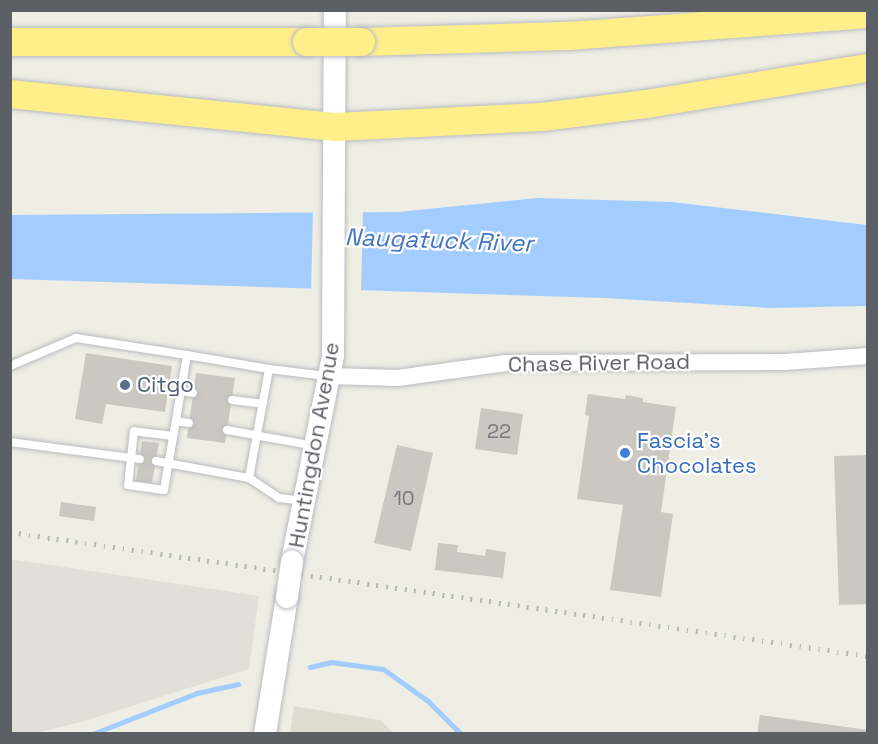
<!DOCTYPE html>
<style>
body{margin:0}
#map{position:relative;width:878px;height:744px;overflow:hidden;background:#efeee4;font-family:"Space Grotesk",sans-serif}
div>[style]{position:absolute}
.industrial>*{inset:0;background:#e0dfd8}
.education>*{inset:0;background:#dfddd2}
.water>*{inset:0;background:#a4cdff}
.pier>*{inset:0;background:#efeee4}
.stream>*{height:5px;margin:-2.5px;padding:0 2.5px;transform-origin:2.5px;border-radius:2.5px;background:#a4cdff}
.building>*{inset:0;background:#cac8c1}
.roads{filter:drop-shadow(0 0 2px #b9bbc0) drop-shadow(0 0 2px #b9bbc0)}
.lane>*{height:8px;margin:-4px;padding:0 4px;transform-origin:4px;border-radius:4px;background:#fff}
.street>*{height:16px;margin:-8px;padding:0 8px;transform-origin:8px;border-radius:8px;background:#fff}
.secondary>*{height:22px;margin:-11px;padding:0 11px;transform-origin:11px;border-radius:11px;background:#fff}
.highway>*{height:28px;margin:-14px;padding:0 14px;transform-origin:14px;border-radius:14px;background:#ffef8b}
.rail>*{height:4.5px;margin-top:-2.25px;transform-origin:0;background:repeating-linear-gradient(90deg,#b5b6b6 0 1.5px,transparent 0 9.5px)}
.bridges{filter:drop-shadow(0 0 2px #b9bcc2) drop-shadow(0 0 2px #b9bcc2)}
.secondary-bridge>*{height:22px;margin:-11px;padding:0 11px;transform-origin:11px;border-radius:11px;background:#fff}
.highway-bridge>*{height:28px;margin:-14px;padding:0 14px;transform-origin:14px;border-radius:14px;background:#ffef8b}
.dots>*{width:16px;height:16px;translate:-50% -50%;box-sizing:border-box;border:3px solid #fff;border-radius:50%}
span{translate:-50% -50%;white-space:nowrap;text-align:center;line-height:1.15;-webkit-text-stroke:4.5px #fff;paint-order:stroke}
.number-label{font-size:20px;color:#78797c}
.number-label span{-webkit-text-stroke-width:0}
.street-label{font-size:22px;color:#5c5f65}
.service-label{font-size:22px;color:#4e5e75}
.left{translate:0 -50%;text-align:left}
.shop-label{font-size:22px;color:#366cbe}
.water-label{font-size:24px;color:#4374c6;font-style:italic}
.frame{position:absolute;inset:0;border:12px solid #5c5f65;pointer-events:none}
</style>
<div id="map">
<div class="industrial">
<i style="clip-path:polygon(10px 559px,259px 596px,249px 669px,81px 722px,37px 733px,11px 733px)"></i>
</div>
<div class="education">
<i style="clip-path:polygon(294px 706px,380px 720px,394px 733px,290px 733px)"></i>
</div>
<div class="water">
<i style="clip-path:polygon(537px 198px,672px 202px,867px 225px,867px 306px,772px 308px,604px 298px,11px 279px,11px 215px,398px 212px)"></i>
</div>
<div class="pier">
<i style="clip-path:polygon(313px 210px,363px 210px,361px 294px,311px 293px)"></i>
</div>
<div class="stream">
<i style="left:310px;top:667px;width:22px;rotate:-13deg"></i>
<i style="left:331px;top:662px;width:52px;rotate:7.7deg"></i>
<i style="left:383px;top:669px;width:55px;rotate:35.4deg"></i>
<i style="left:428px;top:701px;width:47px;rotate:45deg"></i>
<i style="left:92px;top:734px;width:113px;rotate:-21.3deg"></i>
<i style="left:197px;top:693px;width:42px;rotate:-12.4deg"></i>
</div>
<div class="building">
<i style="clip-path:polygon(86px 353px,172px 366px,165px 412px,106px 404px,102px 424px,75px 419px)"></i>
<i style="clip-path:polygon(196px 373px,235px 378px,225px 443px,187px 438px)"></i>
<i style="clip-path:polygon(588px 394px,625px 399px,626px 395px,643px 398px,643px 402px,676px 407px,661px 512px,673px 514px,661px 597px,610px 590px,623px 505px,577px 499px,589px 416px,585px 415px)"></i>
<i style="clip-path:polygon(481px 408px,523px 414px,517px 455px,475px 449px)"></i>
<i style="clip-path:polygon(142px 441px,159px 443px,152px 483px,136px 481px)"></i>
<i style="clip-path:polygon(397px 445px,433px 453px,411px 551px,374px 543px)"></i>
<i style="clip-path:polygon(868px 455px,868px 604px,839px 605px,834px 456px)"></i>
<i style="clip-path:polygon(61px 502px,96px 507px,94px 521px,59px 516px)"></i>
<i style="clip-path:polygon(438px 543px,458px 545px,457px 552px,485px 556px,486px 549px,506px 552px,503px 578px,435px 570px)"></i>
<i style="clip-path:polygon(760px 715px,868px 730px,868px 734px,757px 734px)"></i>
</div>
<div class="roads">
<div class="lane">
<i style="left:10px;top:366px;width:72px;rotate:-23deg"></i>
<i style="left:76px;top:338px;width:112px;rotate:8.7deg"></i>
<i style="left:181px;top:391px;width:12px;rotate:9deg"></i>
<i style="left:232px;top:400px;width:31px;rotate:7deg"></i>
<i style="left:176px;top:421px;width:13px;rotate:9deg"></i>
<i style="left:227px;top:430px;width:89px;rotate:10.3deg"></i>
<i style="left:173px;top:436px;width:39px;rotate:-173deg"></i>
<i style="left:134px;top:431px;width:54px;rotate:96.3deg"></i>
<i style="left:128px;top:485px;width:36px;rotate:8deg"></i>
<i style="left:164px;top:490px;width:137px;rotate:-80.3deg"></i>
<i style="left:187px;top:355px;width:83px;rotate:9.7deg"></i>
<i style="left:10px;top:442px;width:131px;rotate:7.5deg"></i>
<i style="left:156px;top:461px;width:95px;rotate:10.4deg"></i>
<i style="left:304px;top:501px;width:25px;rotate:-173deg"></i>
<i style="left:279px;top:498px;width:36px;rotate:-146deg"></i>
<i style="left:249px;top:478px;width:111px;rotate:-79.6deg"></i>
<i style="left:269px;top:369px;width:58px;rotate:6.9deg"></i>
</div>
<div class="street">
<i style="left:330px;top:376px;width:68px;rotate:1.7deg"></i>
<i style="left:398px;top:378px;width:109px;rotate:-7.9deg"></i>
<i style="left:506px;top:363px;width:279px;rotate:-0.2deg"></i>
<i style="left:785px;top:362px;width:83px;rotate:-4.1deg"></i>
</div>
<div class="secondary">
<i style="left:292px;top:561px;width:210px;rotate:-78.7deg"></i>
<i style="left:333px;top:355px;width:345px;rotate:-89.7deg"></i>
<i style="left:265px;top:734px;width:139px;rotate:-80.9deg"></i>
</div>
<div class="highway">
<i style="left:10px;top:42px;width:297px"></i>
<i style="left:361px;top:42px;width:208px;rotate:-1.7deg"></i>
<i style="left:569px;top:36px;width:300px;rotate:-4.2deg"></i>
<i style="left:10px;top:94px;width:328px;rotate:5.8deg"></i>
<i style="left:336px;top:127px;width:206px;rotate:-2.8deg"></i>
<i style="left:542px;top:117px;width:106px;rotate:-7.1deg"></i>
<i style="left:647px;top:104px;width:224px;rotate:-9.3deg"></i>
</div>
</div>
<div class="rail">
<i style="left:10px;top:532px;width:867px;rotate:8.22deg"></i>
</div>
<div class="bridges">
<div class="secondary-bridge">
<i style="left:287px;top:597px;width:36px;rotate:-82deg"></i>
</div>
<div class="highway-bridge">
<i style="left:307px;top:42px;width:54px"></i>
</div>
</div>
<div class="dots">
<i style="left:125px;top:385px;background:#5c6f8a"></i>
<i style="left:625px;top:453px;background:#3f7fe0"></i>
</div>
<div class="number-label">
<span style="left:499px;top:431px">22</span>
<span style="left:404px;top:498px">10</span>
</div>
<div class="street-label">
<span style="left:599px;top:363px;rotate:-1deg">Chase River Road</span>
<span style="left:314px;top:445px;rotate:-80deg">Huntingdon Avenue</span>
</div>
<div class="service-label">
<span class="left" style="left:137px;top:385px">Citgo</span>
</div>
<div class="shop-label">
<span class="left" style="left:637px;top:453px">Fascia's<br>Chocolates</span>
</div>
<div class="water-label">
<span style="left:439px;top:240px;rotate:2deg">Naugatuck River</span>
</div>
<div class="frame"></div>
</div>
